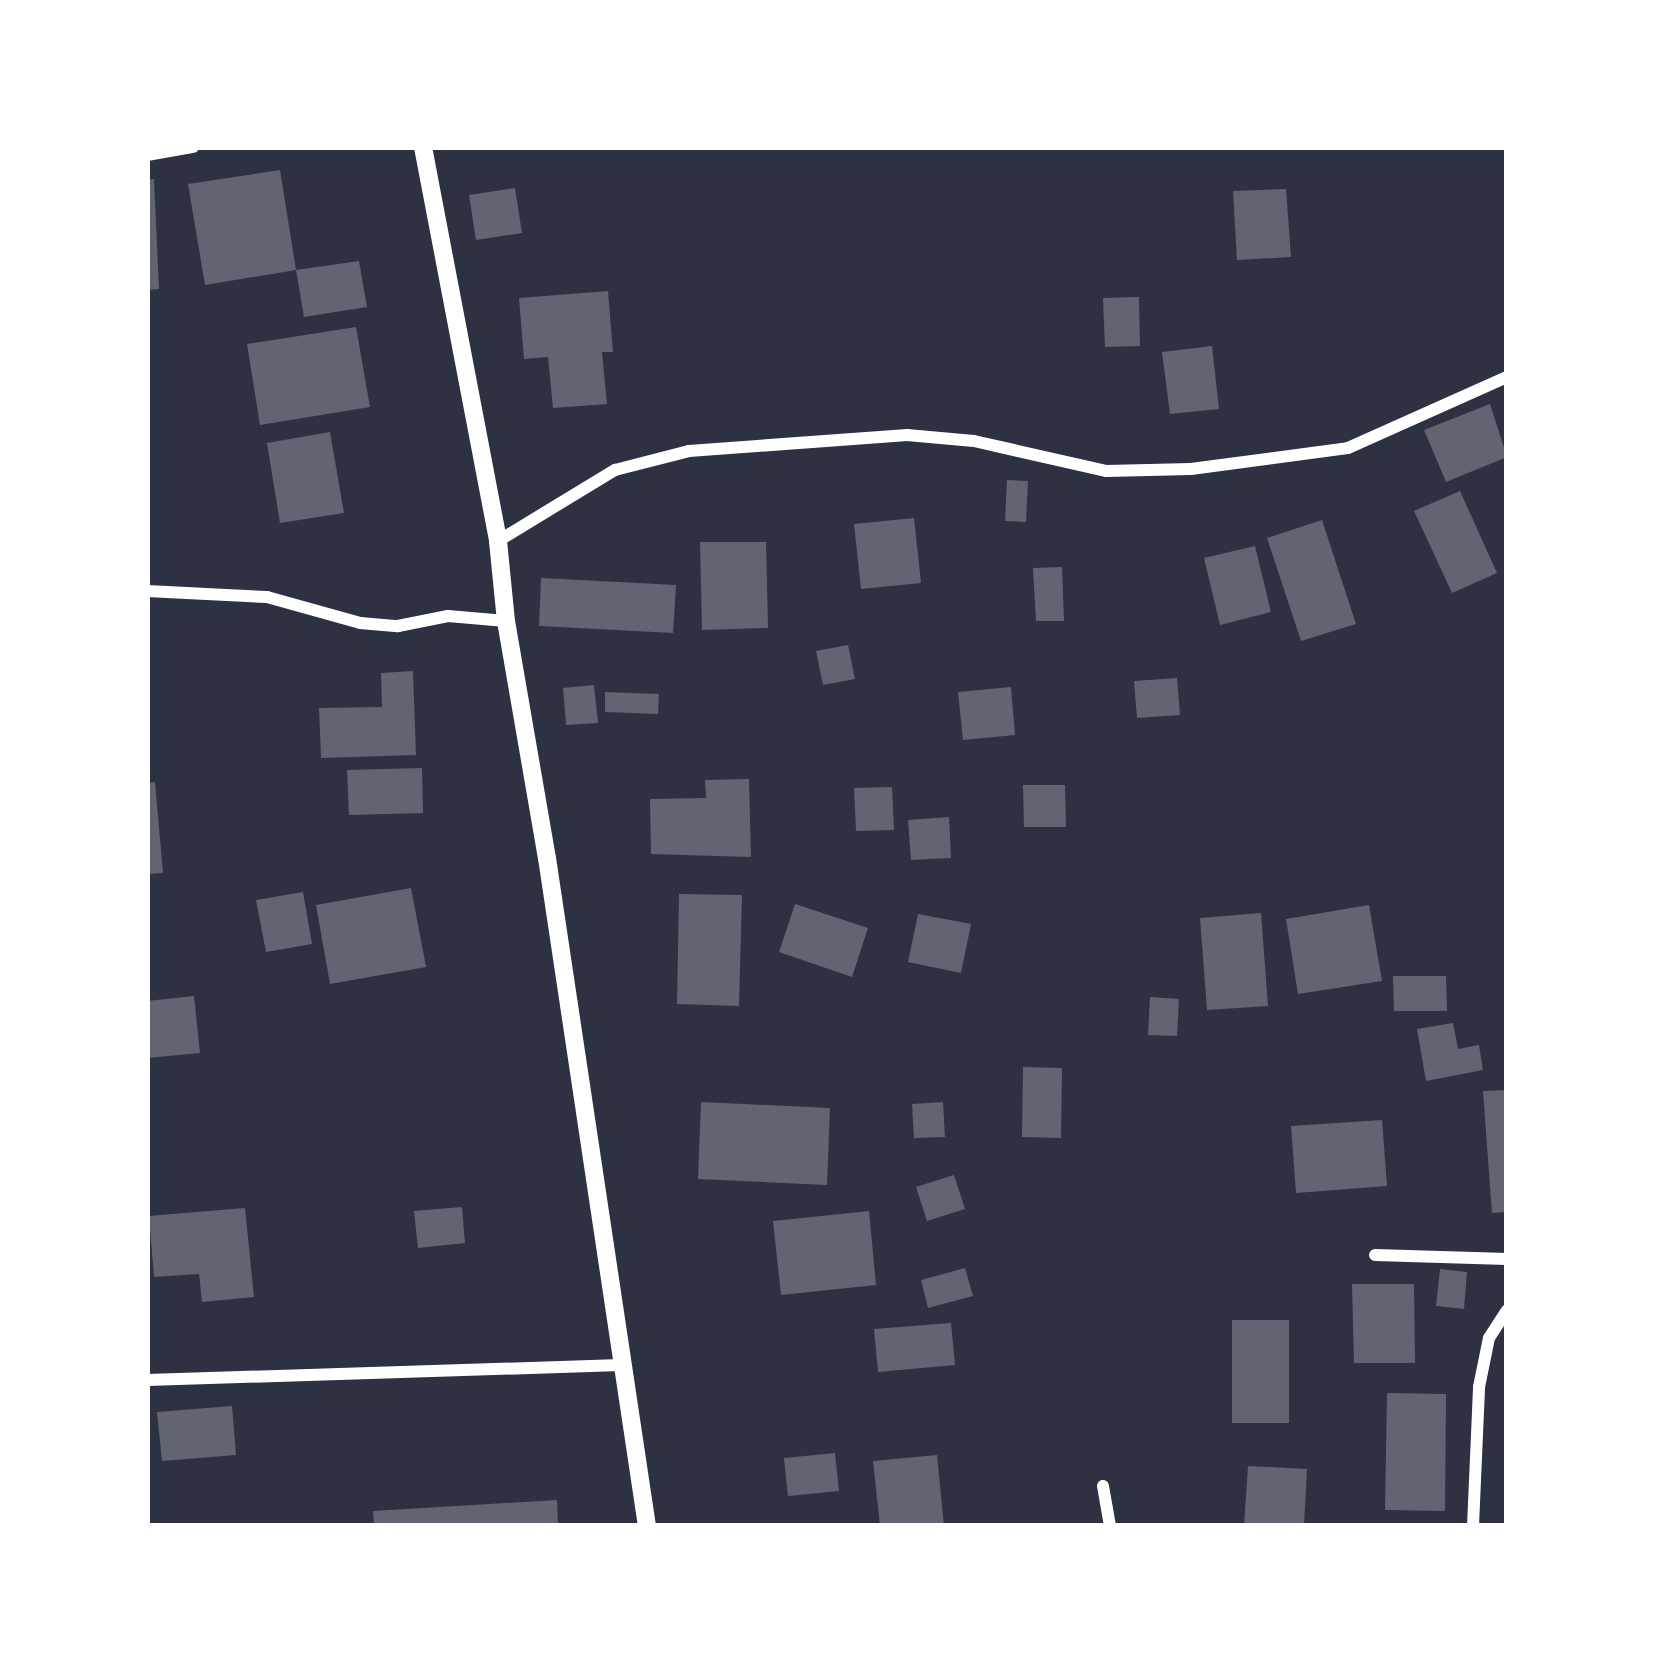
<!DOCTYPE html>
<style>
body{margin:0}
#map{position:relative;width:1654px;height:1673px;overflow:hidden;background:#2d3142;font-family:"Space Grotesk",sans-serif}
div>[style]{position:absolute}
.building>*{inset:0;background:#626471}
.minor>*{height:12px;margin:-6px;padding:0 6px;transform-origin:6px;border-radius:6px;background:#fff}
.tertiary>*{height:18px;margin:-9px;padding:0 9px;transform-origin:9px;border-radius:9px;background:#fff}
span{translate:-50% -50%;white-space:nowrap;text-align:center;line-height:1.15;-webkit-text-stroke:12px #fff;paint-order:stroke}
.frame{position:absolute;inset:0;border:150px solid #fff;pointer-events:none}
</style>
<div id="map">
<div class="building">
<i style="clip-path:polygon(280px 170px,296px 270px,359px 261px,367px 307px,304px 317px,296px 270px,205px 285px,188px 184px)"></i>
<i style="clip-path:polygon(154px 179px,159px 289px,147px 290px,147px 180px)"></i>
<i style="clip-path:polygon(515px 188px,522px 233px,476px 240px,469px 195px)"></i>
<i style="clip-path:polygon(1286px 189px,1291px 257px,1237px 260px,1233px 191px)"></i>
<i style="clip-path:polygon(608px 291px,613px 352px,602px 352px,607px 404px,553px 408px,548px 357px,524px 359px,519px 298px)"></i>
<i style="clip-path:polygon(1139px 297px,1140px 346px,1105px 347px,1103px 298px)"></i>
<i style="clip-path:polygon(356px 327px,370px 407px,260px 425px,247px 344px)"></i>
<i style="clip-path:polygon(1212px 346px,1219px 409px,1170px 414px,1162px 352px)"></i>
<i style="clip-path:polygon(1490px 404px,1507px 457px,1446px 482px,1424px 430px)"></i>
<i style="clip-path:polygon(330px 432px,344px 513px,280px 523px,267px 443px)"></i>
<i style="clip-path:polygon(1007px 480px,1028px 481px,1026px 522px,1005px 521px)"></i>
<i style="clip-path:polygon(1460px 491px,1497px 573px,1452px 593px,1414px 511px)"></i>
<i style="clip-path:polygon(914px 518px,921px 583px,861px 589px,854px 524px)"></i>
<i style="clip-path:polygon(1322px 520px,1356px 624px,1301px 641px,1267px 538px)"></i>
<i style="clip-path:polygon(700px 542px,766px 542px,768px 628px,702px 630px)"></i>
<i style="clip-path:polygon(1255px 546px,1271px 612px,1220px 625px,1204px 558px)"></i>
<i style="clip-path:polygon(1062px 567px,1064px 621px,1036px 621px,1033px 568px)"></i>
<i style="clip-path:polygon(541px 578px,676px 585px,673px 633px,539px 626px)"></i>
<i style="clip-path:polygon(848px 645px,855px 679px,823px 685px,816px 651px)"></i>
<i style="clip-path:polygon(413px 671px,416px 755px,321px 758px,319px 708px,382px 707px,381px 673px)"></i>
<i style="clip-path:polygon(1177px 678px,1180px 715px,1137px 718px,1134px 681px)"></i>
<i style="clip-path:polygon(594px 685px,598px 723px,566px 725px,563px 688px)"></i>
<i style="clip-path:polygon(1011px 687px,1015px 735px,963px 740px,958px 692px)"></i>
<i style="clip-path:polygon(605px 692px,659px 694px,658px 714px,605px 712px)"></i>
<i style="clip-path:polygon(422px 768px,423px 813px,349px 815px,347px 770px)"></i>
<i style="clip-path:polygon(749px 779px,751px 857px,651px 854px,650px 799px,706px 798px,705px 780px)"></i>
<i style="clip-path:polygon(155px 782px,163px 873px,147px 874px,147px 783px)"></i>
<i style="clip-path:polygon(1023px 785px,1065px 785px,1066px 827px,1024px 827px)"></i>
<i style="clip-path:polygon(892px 787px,894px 830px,856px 831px,854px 788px)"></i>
<i style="clip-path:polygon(949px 817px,951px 858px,911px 860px,908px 820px)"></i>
<i style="clip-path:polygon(411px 888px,426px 967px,330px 984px,316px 905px)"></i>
<i style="clip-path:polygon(303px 892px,312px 944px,266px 952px,256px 900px)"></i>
<i style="clip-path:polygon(679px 894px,742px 895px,739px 1006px,677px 1004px)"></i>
<i style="clip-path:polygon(795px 904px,868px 928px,852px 977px,779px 952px)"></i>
<i style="clip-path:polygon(1369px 905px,1382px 981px,1298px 994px,1286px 919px)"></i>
<i style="clip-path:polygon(1261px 913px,1268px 1006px,1207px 1010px,1200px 918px)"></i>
<i style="clip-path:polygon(918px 914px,971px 924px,961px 973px,908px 962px)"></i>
<i style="clip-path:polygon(1393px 976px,1446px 976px,1447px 1011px,1394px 1011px)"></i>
<i style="clip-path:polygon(194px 996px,200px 1053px,147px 1058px,147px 1001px)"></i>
<i style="clip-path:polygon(1150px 997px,1179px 999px,1177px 1036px,1148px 1035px)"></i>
<i style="clip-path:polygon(1453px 1023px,1458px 1049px,1479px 1045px,1483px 1070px,1426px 1081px,1417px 1029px)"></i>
<i style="clip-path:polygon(1023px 1067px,1062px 1068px,1061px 1138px,1022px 1137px)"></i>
<i style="clip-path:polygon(1507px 1090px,1507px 1212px,1492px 1213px,1483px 1091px)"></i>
<i style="clip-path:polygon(701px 1102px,830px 1108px,827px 1185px,698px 1179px)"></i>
<i style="clip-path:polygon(943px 1102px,945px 1137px,914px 1138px,912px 1104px)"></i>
<i style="clip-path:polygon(1382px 1120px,1387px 1186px,1296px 1193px,1291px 1126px)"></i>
<i style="clip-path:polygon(954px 1175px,965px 1209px,927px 1221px,916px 1187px)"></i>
<i style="clip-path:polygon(462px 1207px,465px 1243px,418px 1248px,414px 1211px)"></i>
<i style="clip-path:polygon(245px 1208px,254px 1297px,202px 1302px,199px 1274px,154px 1277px,149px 1216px)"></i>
<i style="clip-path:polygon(869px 1211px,876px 1285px,781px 1295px,773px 1221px)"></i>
<i style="clip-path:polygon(965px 1268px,973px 1296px,928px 1308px,921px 1280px)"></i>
<i style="clip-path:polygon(1440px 1269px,1467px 1272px,1464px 1309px,1436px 1306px)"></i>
<i style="clip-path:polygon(1352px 1284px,1414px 1284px,1415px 1363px,1354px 1363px)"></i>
<i style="clip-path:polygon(1232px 1320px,1289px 1320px,1289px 1423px,1232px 1423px)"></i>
<i style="clip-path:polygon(951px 1323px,955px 1365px,878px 1372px,874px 1329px)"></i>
<i style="clip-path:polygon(1387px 1393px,1446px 1394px,1445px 1511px,1385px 1510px)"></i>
<i style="clip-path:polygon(232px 1406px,236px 1455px,162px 1461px,157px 1412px)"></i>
<i style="clip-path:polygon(835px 1453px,839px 1491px,788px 1496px,784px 1458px)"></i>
<i style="clip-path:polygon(937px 1455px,944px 1526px,880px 1526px,873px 1461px)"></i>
<i style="clip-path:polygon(1248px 1466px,1307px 1469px,1304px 1526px,1244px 1526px)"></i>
<i style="clip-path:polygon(557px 1500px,558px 1526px,374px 1526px,373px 1511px)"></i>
</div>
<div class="minor">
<i style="left:147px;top:155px;width:47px;rotate:-9.9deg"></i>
<i style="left:498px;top:541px;width:137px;rotate:-31.3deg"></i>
<i style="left:615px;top:470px;width:76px;rotate:-14.4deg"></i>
<i style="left:689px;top:451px;width:219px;rotate:-4.2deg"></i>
<i style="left:907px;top:435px;width:67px;rotate:5.1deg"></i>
<i style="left:974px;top:441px;width:135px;rotate:12.8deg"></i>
<i style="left:1106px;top:471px;width:85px;rotate:-1.3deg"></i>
<i style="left:1191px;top:469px;width:158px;rotate:-7.6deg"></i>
<i style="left:1348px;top:448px;width:174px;rotate:-24.1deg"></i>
<i style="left:147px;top:591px;width:120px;rotate:2.9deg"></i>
<i style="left:267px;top:597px;width:97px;rotate:15.6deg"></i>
<i style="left:360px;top:623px;width:38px;rotate:5deg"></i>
<i style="left:398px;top:626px;width:51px;rotate:-11.3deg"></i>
<i style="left:448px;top:616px;width:58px;rotate:4.9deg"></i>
<i style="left:1375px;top:1255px;width:132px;rotate:1.7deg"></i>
<i style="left:147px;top:1380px;width:474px;rotate:-1.8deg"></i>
<i style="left:1103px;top:1486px;width:41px;rotate:80.1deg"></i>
<i style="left:1473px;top:1526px;width:139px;rotate:-87.5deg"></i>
<i style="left:1479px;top:1387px;width:50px;rotate:-78.5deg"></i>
<i style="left:1489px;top:1338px;width:33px;rotate:-57deg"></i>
</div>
<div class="tertiary">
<i style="left:423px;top:147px;width:401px;rotate:79.2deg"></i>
<i style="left:498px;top:541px;width:80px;rotate:84.3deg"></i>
<i style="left:506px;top:621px;width:241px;rotate:80.2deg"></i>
<i style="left:547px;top:858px;width:675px;rotate:81.49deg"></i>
</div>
<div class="frame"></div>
</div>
